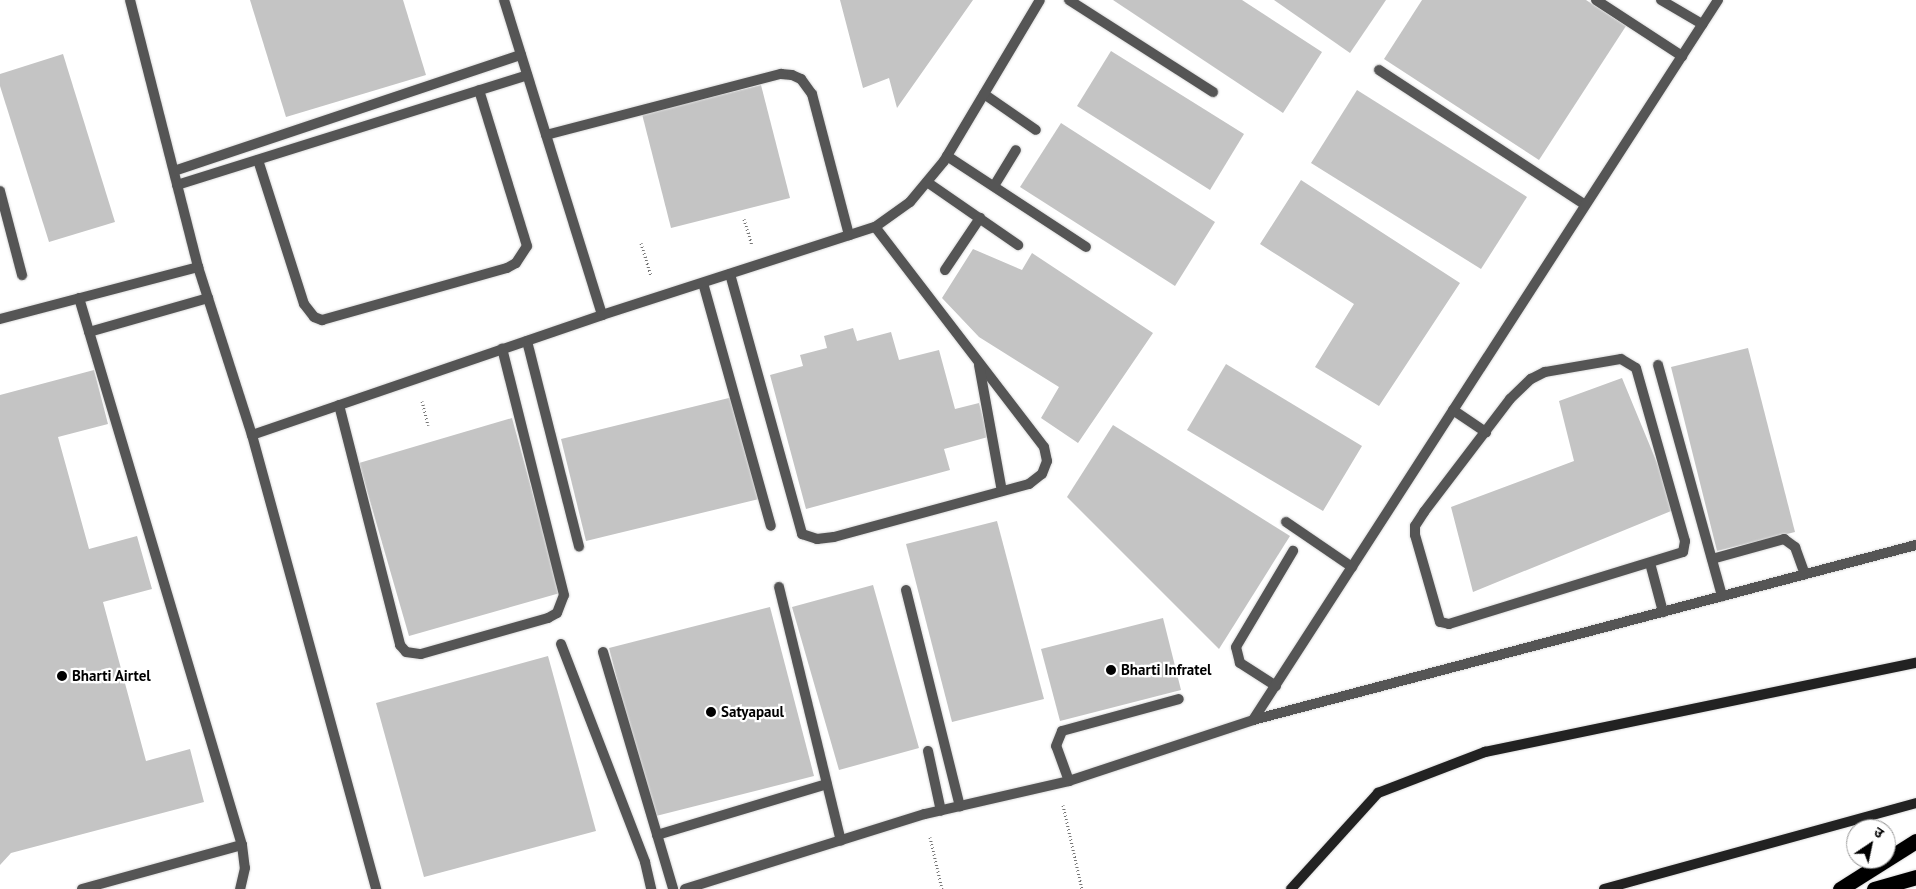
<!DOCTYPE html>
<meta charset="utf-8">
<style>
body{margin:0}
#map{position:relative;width:1916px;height:889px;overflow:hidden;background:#fff;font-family:"PT Sans","Noto Sans Devanagari",sans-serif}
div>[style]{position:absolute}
.building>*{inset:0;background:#c4c4c4}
.path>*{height:3px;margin-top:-1.5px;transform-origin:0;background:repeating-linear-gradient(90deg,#777 0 1px,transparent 0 3.5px)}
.roads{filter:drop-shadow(0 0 1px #dbdbdb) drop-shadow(0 0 1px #dbdbdb)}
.lane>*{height:10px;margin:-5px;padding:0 5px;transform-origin:5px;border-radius:5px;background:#555}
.street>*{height:10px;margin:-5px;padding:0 5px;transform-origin:5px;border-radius:5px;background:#555}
.secondary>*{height:10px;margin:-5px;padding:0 5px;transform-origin:5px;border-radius:5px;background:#222}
.highway>*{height:15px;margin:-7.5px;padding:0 7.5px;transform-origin:7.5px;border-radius:7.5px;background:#000}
.dots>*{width:14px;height:14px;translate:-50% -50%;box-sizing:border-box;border:2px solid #fff;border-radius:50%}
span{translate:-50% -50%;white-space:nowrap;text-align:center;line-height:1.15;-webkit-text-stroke:4.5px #fff;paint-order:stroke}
.poi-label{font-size:15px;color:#000;font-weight:700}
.left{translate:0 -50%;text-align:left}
.north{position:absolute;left:1846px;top:819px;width:50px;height:50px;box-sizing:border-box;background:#fff;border:1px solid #999;border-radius:50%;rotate:34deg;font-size:14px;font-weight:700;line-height:20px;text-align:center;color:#000}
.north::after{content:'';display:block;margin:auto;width:18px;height:22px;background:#000;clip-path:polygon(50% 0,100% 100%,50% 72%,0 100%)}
</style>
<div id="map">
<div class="building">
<i style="clip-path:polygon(250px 0,403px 0,426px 75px,286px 117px)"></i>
<i style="clip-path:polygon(840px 0,973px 0,897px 108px,889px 78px,863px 88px)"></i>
<i style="clip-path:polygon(1113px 0,1242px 0,1322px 52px,1283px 113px)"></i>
<i style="clip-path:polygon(1274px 0,1386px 0,1350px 53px)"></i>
<i style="clip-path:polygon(1422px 0,1586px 0,1626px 26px,1539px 160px,1384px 59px)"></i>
<i style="clip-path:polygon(1111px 51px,1244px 134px,1210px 190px,1077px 106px)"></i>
<i style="clip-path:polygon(63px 54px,115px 222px,49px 242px,0 86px,0 74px)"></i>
<i style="clip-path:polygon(761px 85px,790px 198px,671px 228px,642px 114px)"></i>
<i style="clip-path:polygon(1357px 90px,1527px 197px,1481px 269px,1311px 163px)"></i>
<i style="clip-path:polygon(1061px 123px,1215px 222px,1175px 286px,1020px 187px)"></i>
<i style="clip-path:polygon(1301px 180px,1460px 283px,1379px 406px,1315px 367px,1354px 304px,1260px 244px)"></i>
<i style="clip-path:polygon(973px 249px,1022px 270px,1032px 253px,1153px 333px,1078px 443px,1041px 418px,1059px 387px,979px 337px,942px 298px)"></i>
<i style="clip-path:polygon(853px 328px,857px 341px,891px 332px,899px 360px,939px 350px,955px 409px,979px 403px,988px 437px,944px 449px,950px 470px,806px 509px,770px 375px,803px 366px,800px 355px,827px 348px,824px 336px)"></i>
<i style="clip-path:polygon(1748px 348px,1795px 532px,1717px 551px,1671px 367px)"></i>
<i style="clip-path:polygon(1226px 364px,1362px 446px,1323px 511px,1187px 430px)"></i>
<i style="clip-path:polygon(94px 370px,108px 424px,58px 437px,89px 549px,137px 536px,152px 589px,103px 602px,146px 761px,190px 749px,204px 802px,11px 853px,0 865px,0 395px)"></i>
<i style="clip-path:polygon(1622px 378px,1676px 509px,1473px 592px,1451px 507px,1574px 461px,1559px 401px)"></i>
<i style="clip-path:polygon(733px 397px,759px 499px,586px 541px,561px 439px)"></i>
<i style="clip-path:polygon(512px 418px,560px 593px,409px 636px,359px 463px)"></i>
<i style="clip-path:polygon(1113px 425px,1290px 536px,1219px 649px,1067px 497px)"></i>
<i style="clip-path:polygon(997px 521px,1044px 699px,952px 722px,906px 544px)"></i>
<i style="clip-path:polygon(873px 585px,919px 748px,839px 770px,792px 607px)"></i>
<i style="clip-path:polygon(770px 607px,814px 776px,652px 817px,609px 648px)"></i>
<i style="clip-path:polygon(1163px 618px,1181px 690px,1060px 721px,1041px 649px)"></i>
<i style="clip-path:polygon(548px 656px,596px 831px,424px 877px,376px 703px)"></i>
</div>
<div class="path">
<i style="left:744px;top:219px;width:27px;rotate:73deg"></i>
<i style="left:641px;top:243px;width:34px;rotate:73deg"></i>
<i style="left:422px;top:401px;width:25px;rotate:76deg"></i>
<i style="left:1063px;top:805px;width:86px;rotate:77.3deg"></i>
<i style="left:930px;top:837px;width:53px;rotate:77deg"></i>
</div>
<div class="roads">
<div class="lane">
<i style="left:130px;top:0;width:276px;rotate:75.7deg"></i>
<i style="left:198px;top:267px;width:176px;rotate:72.2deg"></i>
<i style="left:252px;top:435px;width:471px;rotate:74.7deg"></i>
<i style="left:504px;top:0;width:330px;rotate:72.7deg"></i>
<i style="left:1069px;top:0;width:171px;rotate:32.6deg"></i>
<i style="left:1596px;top:0;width:103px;rotate:33.1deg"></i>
<i style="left:1661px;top:0;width:48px;rotate:30.3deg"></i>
<i style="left:1379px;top:70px;width:246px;rotate:33.2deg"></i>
<i style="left:984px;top:94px;width:63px;rotate:34.7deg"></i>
<i style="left:546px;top:135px;width:243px;rotate:-14.6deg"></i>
<i style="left:781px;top:74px;width:11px;rotate:5deg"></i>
<i style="left:792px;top:75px;width:10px;rotate:24deg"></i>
<i style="left:801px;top:79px;width:19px;rotate:54deg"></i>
<i style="left:812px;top:94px;width:146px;rotate:75.3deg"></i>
<i style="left:947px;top:156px;width:166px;rotate:33.2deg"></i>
<i style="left:258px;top:160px;width:151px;rotate:72.3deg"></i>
<i style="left:304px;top:304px;width:16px;rotate:52deg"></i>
<i style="left:314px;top:317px;width:9px;rotate:21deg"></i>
<i style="left:322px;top:320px;width:192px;rotate:-15.7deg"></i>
<i style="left:507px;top:268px;width:10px;rotate:-29deg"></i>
<i style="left:516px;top:263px;width:20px;rotate:-57deg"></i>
<i style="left:527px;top:246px;width:163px;rotate:-107.1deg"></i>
<i style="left:174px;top:171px;width:366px;rotate:-18.5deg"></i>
<i style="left:927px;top:182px;width:111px;rotate:34.7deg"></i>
<i style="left:177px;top:185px;width:367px;rotate:-17.4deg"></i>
<i style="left:994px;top:186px;width:42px;rotate:-58.6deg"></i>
<i style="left:0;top:191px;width:87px;rotate:75.3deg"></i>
<i style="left:945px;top:270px;width:63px;rotate:-56.1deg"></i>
<i style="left:730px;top:274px;width:270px;rotate:74.5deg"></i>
<i style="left:802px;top:534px;width:16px;rotate:18deg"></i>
<i style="left:817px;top:539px;width:17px;rotate:-7deg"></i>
<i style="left:834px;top:537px;width:202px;rotate:-15.2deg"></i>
<i style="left:1029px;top:484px;width:16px;rotate:-38deg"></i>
<i style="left:1042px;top:474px;width:14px;rotate:-69deg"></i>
<i style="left:1047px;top:461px;width:14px;rotate:-102deg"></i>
<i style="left:1044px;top:447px;width:277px;rotate:-127.5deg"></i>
<i style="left:703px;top:283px;width:252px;rotate:74.4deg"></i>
<i style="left:79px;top:298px;width:571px;rotate:73.41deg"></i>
<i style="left:242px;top:845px;width:23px;rotate:83deg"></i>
<i style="left:245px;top:868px;width:22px;rotate:103deg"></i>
<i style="left:0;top:319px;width:205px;rotate:-14.7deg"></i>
<i style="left:89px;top:332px;width:124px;rotate:-15.9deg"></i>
<i style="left:527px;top:341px;width:212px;rotate:75.8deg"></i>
<i style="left:1621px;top:359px;width:17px;rotate:31deg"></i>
<i style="left:1636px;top:368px;width:180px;rotate:74.2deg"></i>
<i style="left:1685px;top:541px;width:11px;rotate:100deg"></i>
<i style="left:1683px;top:552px;width:245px;rotate:162.9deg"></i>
<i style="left:1449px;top:624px;width:9px;rotate:-167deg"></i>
<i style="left:1440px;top:622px;width:91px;rotate:-106deg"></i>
<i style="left:1415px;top:535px;width:9px;rotate:-90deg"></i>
<i style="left:1415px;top:526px;width:17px;rotate:-57deg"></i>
<i style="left:1424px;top:512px;width:142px;rotate:-52.7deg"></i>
<i style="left:1510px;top:399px;width:29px;rotate:-44deg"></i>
<i style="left:1531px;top:379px;width:16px;rotate:-27deg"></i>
<i style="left:1545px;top:372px;width:77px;rotate:-9.7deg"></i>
<i style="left:979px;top:365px;width:128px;rotate:79.7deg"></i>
<i style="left:1658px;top:365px;width:240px;rotate:74.5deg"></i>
<i style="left:339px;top:405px;width:248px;rotate:75.7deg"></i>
<i style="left:400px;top:645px;width:9px;rotate:49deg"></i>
<i style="left:406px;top:652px;width:15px;rotate:8deg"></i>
<i style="left:421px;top:654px;width:132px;rotate:-15.8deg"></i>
<i style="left:548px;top:618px;width:10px;rotate:-29deg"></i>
<i style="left:557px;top:613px;width:19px;rotate:-69deg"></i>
<i style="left:564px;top:595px;width:254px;rotate:-104.1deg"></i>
<i style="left:1453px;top:410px;width:40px;rotate:34deg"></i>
<i style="left:252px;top:435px;width:370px;rotate:-18.9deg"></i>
<i style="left:602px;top:315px;width:287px;rotate:-17.9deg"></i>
<i style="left:875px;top:227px;width:43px;rotate:-35.5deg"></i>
<i style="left:910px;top:202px;width:53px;rotate:-50.3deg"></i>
<i style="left:944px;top:161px;width:187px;rotate:-59.2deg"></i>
<i style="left:1286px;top:522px;width:80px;rotate:34.3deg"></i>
<i style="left:1712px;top:559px;width:75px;rotate:-15.5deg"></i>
<i style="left:1784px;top:539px;width:14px;rotate:36deg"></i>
<i style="left:1795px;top:547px;width:29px;rotate:70deg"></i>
<i style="left:1650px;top:563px;width:51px;rotate:75.1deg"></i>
<i style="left:779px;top:587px;width:261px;rotate:76.3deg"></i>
<i style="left:906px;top:590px;width:223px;rotate:76deg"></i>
<i style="left:561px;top:644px;width:234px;rotate:68.9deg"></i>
<i style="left:645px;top:862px;width:28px;rotate:77deg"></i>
<i style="left:603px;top:652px;width:247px;rotate:73.5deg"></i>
<i style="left:1276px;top:686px;width:43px;rotate:-147.4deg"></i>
<i style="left:1240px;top:663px;width:16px;rotate:-104deg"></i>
<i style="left:1236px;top:647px;width:112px;rotate:-59.3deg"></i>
<i style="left:1253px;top:720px;width:857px;rotate:-57.14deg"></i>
<i style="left:928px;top:751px;width:61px;rotate:77.8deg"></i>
<i style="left:1069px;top:781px;width:37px;rotate:-110deg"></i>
<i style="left:1056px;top:746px;width:16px;rotate:-68deg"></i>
<i style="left:1062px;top:731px;width:121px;rotate:-15.3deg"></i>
<i style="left:657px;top:835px;width:177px;rotate:-16.7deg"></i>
<i style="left:82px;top:889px;width:166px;rotate:-15.4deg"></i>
</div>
<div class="street">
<i style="left:685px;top:889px;width:251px;rotate:-17.4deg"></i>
<i style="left:925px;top:814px;width:148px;rotate:-12.9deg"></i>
<i style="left:1069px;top:781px;width:194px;rotate:-18.3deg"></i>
<i style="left:1253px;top:720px;width:686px;rotate:-14.79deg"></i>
</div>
<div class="secondary">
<i style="left:1291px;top:889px;width:130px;rotate:-47.8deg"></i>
<i style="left:1378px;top:793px;width:115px;rotate:-21deg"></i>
<i style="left:1485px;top:752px;width:440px;rotate:-11.7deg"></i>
<i style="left:1604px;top:889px;width:324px;rotate:-15.4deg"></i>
</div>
<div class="highway">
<i style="left:1840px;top:889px;width:90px;rotate:-32.3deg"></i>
<i style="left:1874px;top:889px;width:44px;rotate:-15.9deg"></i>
</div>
</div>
<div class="dots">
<i style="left:1111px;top:670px;background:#000"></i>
<i style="left:62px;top:676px;background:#000"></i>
<i style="left:711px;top:712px;background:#000"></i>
</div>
<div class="poi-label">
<span class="left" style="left:1121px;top:670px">Bharti Infratel</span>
<span class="left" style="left:72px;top:676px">Bharti Airtel</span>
<span class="left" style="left:721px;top:712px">Satyapaul</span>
</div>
<div class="north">उ</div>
</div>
